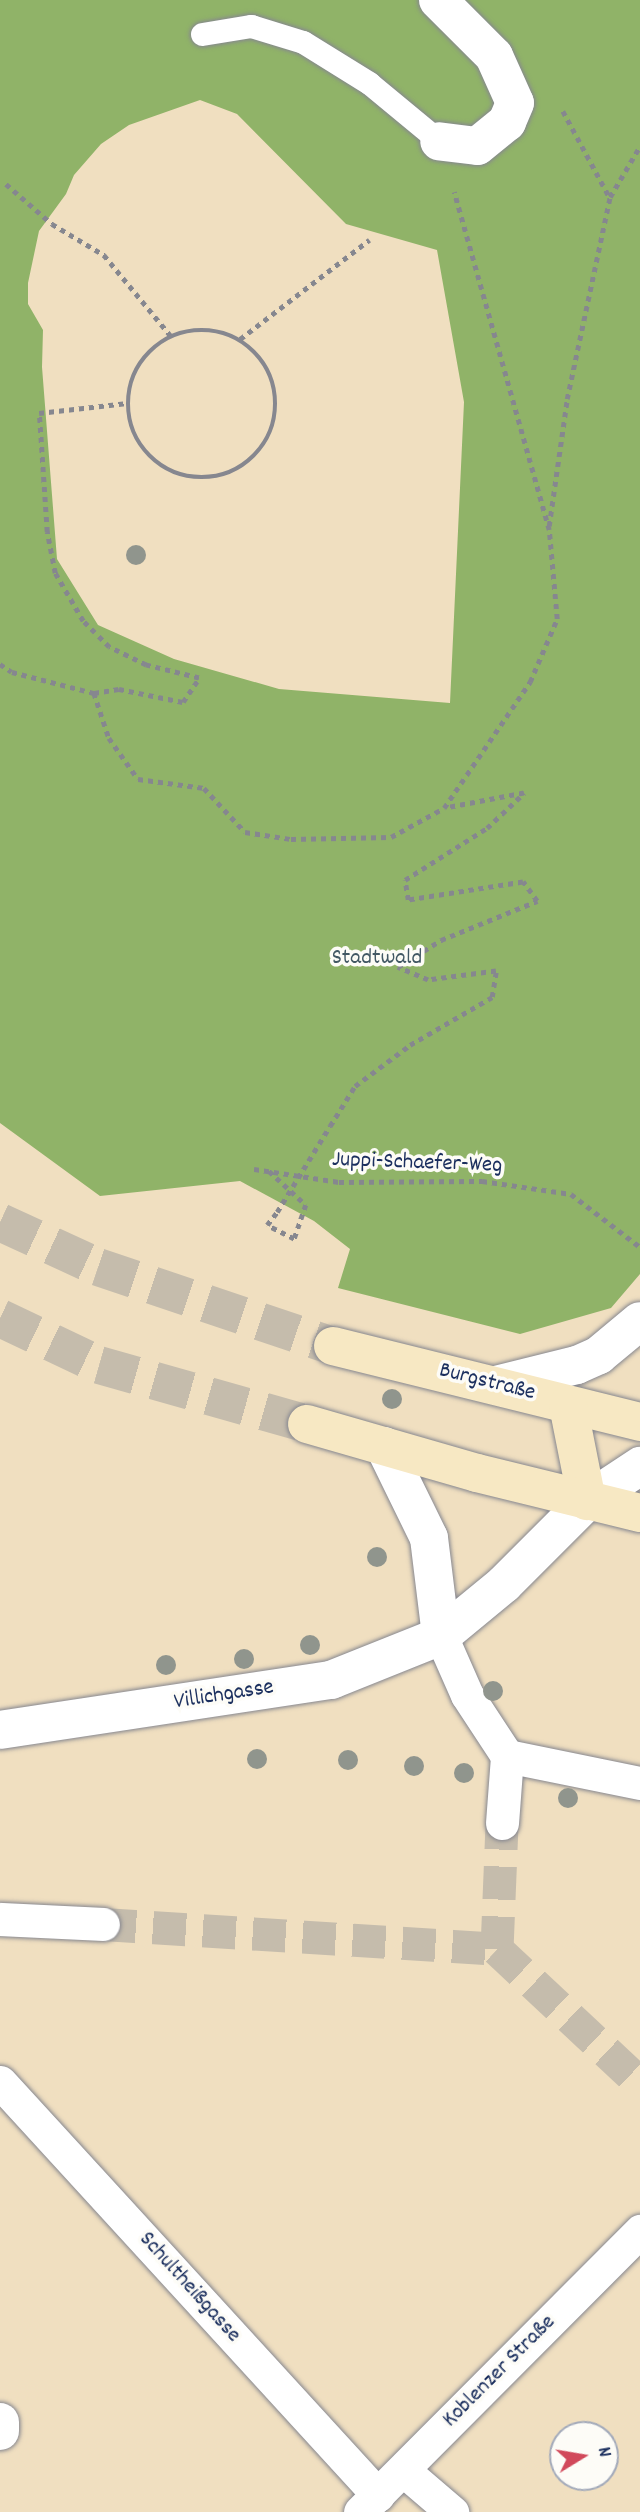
<!DOCTYPE html>
<meta charset="utf-8">
<style>
body{margin:0}
#map{position:relative;width:640px;height:2512px;overflow:hidden;background:#f0dfc0;font-family:Dekko,sans-serif}
div>[style]{position:absolute}
.forest>*{inset:0;background:#90b368}
.pedestrian-tunnel>*{height:33px;margin-top:-16.5px;transform-origin:0;background:repeating-linear-gradient(90deg,#c5bcac 0 33px,transparent 0 50px)}
.secondary-tunnel>*{height:38px;margin-top:-19px;transform-origin:0;background:repeating-linear-gradient(90deg,#c5bcac 0 38px,transparent 0 57px)}
.path>*{height:4.5px;margin-top:-2.25px;transform-origin:0;background:repeating-linear-gradient(90deg,#86878f 0 5px,transparent 0 10px)}
.path>.ring{margin:-2.25px;padding:0;box-sizing:content-box;background:none;border:4.5px solid #86878f;border-radius:50%}
.roads{filter:drop-shadow(0 0 2px #86878f) drop-shadow(0 0 2px #86878f)}
.service>*{height:23px;margin:-11.5px;padding:0 11.5px;transform-origin:11.5px;border-radius:11.5px;background:#fff}
.pedestrian>*{height:33px;margin:-16.5px;padding:0 16.5px;transform-origin:16.5px;border-radius:16.5px;background:#fff}
.minor>*{height:38px;margin:-19px;padding:0 19px;transform-origin:19px;border-radius:19px;background:#fff}
.tertiary>*{height:38px;margin:-19px;padding:0 19px;transform-origin:19px;border-radius:19px;background:#fff}
.secondary>*{height:38px;margin:-19px;padding:0 19px;transform-origin:19px;border-radius:19px;background:#f7e8c3}
.path-bridge>*{height:4.5px;margin-top:-2.25px;transform-origin:0;background:repeating-linear-gradient(90deg,#86878f 0 5px,transparent 0 10px)}
.trees>*{width:20px;height:20px;margin:-10px;border-radius:50%;background:#90958d}
span{translate:-50% -50%;white-space:nowrap;text-align:center;line-height:1.15;-webkit-text-stroke:7px #fdfcf7;paint-order:stroke}
.park-label{font-size:23px;color:#425864}
.street-label{font-size:23px;color:#1b2f5e}
.north{position:absolute;left:549px;top:2421px;width:70px;height:70px;box-sizing:border-box;background:#fdfcf7;border:2px solid #a3aaba;border-radius:50%;rotate:79deg;font-size:19px;font-weight:700;line-height:28px;text-align:center;color:#1b2f5e}
.north::after{content:'';display:block;margin:auto;width:24px;height:32px;background:#d1495b;clip-path:polygon(50% 0,100% 100%,50% 72%,0 100%)}
</style>
<div id="map">
<div class="forest">
<i style="clip-path:polygon(evenodd,0 0,640px 0,640px 1274px,611px 1308px,520px 1334px,338px 1288px,350px 1249px,314px 1221px,240px 1181px,100px 1196px,0 1123px,0 0,200px 100px,237px 114px,346px 224px,437px 250px,464px 402px,450px 703px,279px 689px,174px 659px,98px 625px,57px 559px,42px 367px,43px 330px,28px 304px,28px 283px,39px 231px,66px 194px,74px 175px,101px 144px,129px 125px,200px 100px)"></i>
</div>
<div class="pedestrian-tunnel">
<i style="left:103px;top:1924px;width:395px;rotate:3.6deg"></i>
<i style="left:497px;top:1949px;width:196px;rotate:43.1deg"></i>
<i style="left:497px;top:1949px;width:126px;rotate:-87.7deg"></i>
</div>
<div class="secondary-tunnel">
<i style="left:0;top:1222px;width:108px;rotate:24.7deg"></i>
<i style="left:98px;top:1267px;width:248px;rotate:18.6deg"></i>
<i style="left:0;top:1318px;width:110px;rotate:25.4deg"></i>
<i style="left:99px;top:1365px;width:216px;rotate:15.8deg"></i>
</div>
<div class="path">
<i style="left:563px;top:111px;width:97px;rotate:61.6deg"></i>
<i style="left:6px;top:184px;width:61px;rotate:41deg"></i>
<i style="left:52px;top:224px;width:61px;rotate:30.8deg"></i>
<i style="left:104px;top:255px;width:105px;rotate:50.4deg"></i>
<i class="ring" style="left:128px;top:330px;width:143.5px;height:143.5px"></i>
<i style="left:240px;top:339px;width:163px;rotate:-37.5deg"></i>
<i style="left:549px;top:526px;width:128px;rotate:-81.9deg"></i>
<i style="left:567px;top:399px;width:207px;rotate:-78deg"></i>
<i style="left:610px;top:197px;width:59px;rotate:-59.5deg"></i>
<i style="left:0;top:664px;width:14px;rotate:34deg"></i>
<i style="left:12px;top:672px;width:85px;rotate:14.4deg"></i>
<i style="left:94px;top:693px;width:25px;rotate:-9deg"></i>
<i style="left:119px;top:689px;width:65px;rotate:11.5deg"></i>
<i style="left:183px;top:702px;width:29px;rotate:-56deg"></i>
<i style="left:199px;top:678px;width:55px;rotate:-166.2deg"></i>
<i style="left:146px;top:665px;width:41px;rotate:-154.1deg"></i>
<i style="left:109px;top:647px;width:37px;rotate:-135deg"></i>
<i style="left:83px;top:621px;width:56px;rotate:-120.3deg"></i>
<i style="left:55px;top:573px;width:42px;rotate:-101deg"></i>
<i style="left:47px;top:532px;width:119px;rotate:-93.8deg"></i>
<i style="left:39px;top:413px;width:89px;rotate:-6.5deg"></i>
<i style="left:94px;top:693px;width:47px;rotate:71.6deg"></i>
<i style="left:109px;top:738px;width:50px;rotate:54.7deg"></i>
<i style="left:138px;top:779px;width:67px;rotate:7.8deg"></i>
<i style="left:204px;top:788px;width:60px;rotate:47deg"></i>
<i style="left:245px;top:832px;width:47px;rotate:8.7deg"></i>
<i style="left:291px;top:839px;width:100px;rotate:-1.1deg"></i>
<i style="left:391px;top:837px;width:60px;rotate:-28.7deg"></i>
<i style="left:444px;top:808px;width:153px;rotate:-55.7deg"></i>
<i style="left:530px;top:682px;width:69px;rotate:-66.8deg"></i>
<i style="left:557px;top:619px;width:89px;rotate:-95.1deg"></i>
<i style="left:549px;top:530px;width:351px;rotate:-105.7deg"></i>
<i style="left:330px;top:1126px;width:47px;rotate:-58deg"></i>
<i style="left:355px;top:1086px;width:69px;rotate:-36.7deg"></i>
<i style="left:410px;top:1045px;width:95px;rotate:-30.3deg"></i>
<i style="left:492px;top:997px;width:26px;rotate:-81deg"></i>
<i style="left:496px;top:971px;width:69px;rotate:172.5deg"></i>
<i style="left:428px;top:980px;width:33px;rotate:-157deg"></i>
<i style="left:398px;top:967px;width:51px;rotate:-32.1deg"></i>
<i style="left:441px;top:940px;width:104px;rotate:-22.1deg"></i>
<i style="left:537px;top:901px;width:24px;rotate:-126deg"></i>
<i style="left:523px;top:882px;width:116px;rotate:171.1deg"></i>
<i style="left:408px;top:900px;width:20px;rotate:-99deg"></i>
<i style="left:405px;top:880px;width:97px;rotate:-32.4deg"></i>
<i style="left:487px;top:828px;width:51px;rotate:-43.4deg"></i>
<i style="left:524px;top:793px;width:80px;rotate:169.2deg"></i>
<i style="left:254px;top:1169px;width:86px;rotate:8.7deg"></i>
<i style="left:339px;top:1182px;width:143px;rotate:-0.4deg"></i>
<i style="left:482px;top:1181px;width:90px;rotate:8.3deg"></i>
<i style="left:571px;top:1194px;width:87px;rotate:37.5deg"></i>
<i style="left:269px;top:1171px;width:50px;rotate:42.6deg"></i>
<i style="left:306px;top:1205px;width:36px;rotate:109deg"></i>
<i style="left:294px;top:1239px;width:30px;rotate:-153deg"></i>
<i style="left:267px;top:1225px;width:16px;rotate:-52deg"></i>
</div>
<div class="roads">
<div class="service">
<i style="left:202px;top:34px;width:50px;rotate:-9.3deg"></i>
<i style="left:251px;top:26px;width:54px;rotate:17.1deg"></i>
<i style="left:303px;top:42px;width:78px;rotate:31.8deg"></i>
<i style="left:369px;top:83px;width:91px;rotate:39.6deg"></i>
</div>
<div class="pedestrian">
<i style="left:441px;top:1636px;width:64px;rotate:66.2deg"></i>
<i style="left:467px;top:1695px;width:73px;rotate:56.7deg"></i>
<i style="left:507px;top:1756px;width:136px;rotate:11.5deg"></i>
<i style="left:502px;top:1823px;width:67px;rotate:-85.7deg"></i>
<i style="left:0;top:1919px;width:103px;rotate:2.8deg"></i>
<i style="left:0;top:2082px;width:560px;rotate:47.53deg"></i>
<i style="left:403px;top:2470px;width:65px;rotate:40.6deg"></i>
<i style="left:360px;top:2512px;width:397px;rotate:-45.1deg"></i>
</div>
<div class="minor">
<i style="left:438px;top:0;width:79px;rotate:45deg"></i>
<i style="left:494px;top:56px;width:51px;rotate:65.9deg"></i>
<i style="left:515px;top:103px;width:21px;rotate:113deg"></i>
<i style="left:507px;top:122px;width:38px;rotate:141deg"></i>
<i style="left:477px;top:146px;width:38px;rotate:-173deg"></i>
<i style="left:384px;top:1446px;width:102px;rotate:63.9deg"></i>
<i style="left:429px;top:1538px;width:99px;rotate:83deg"></i>
<i style="left:0;top:1730px;width:335px;rotate:-8.6deg"></i>
<i style="left:331px;top:1680px;width:118px;rotate:-21.8deg"></i>
<i style="left:441px;top:1636px;width:82px;rotate:-39.5deg"></i>
<i style="left:504px;top:1584px;width:117px;rotate:-45deg"></i>
<i style="left:587px;top:1501px;width:64px;rotate:-33.4deg"></i>
<i style="left:0;top:2422px;width:9px;rotate:90deg"></i>
</div>
<div class="tertiary">
<i style="left:496px;top:1385px;width:83px;rotate:-13.9deg"></i>
<i style="left:577px;top:1365px;width:24px;rotate:-24deg"></i>
<i style="left:599px;top:1355px;width:53px;rotate:-39.7deg"></i>
</div>
<div class="secondary">
<i style="left:333px;top:1346px;width:316px;rotate:13.9deg"></i>
<i style="left:568px;top:1405px;width:98px;rotate:78.8deg"></i>
<i style="left:307px;top:1424px;width:177px;rotate:16.1deg"></i>
<i style="left:477px;top:1473px;width:168px;rotate:13.8deg"></i>
</div>
</div>
<div class="path-bridge">
<i style="left:277px;top:1212px;width:101px;rotate:-58.4deg"></i>
</div>
<div class="trees">
<i style="left:136px;top:555px"></i>
<i style="left:392px;top:1399px"></i>
<i style="left:377px;top:1557px"></i>
<i style="left:310px;top:1645px"></i>
<i style="left:244px;top:1659px"></i>
<i style="left:166px;top:1665px"></i>
<i style="left:493px;top:1691px"></i>
<i style="left:257px;top:1759px"></i>
<i style="left:348px;top:1760px"></i>
<i style="left:414px;top:1766px"></i>
<i style="left:464px;top:1773px"></i>
<i style="left:568px;top:1798px"></i>
</div>
<div class="park-label">
<span style="left:377px;top:959px">Stadtwald</span>
</div>
<div class="street-label">
<span style="left:417px;top:1164px;rotate:2deg">Juppi-Schaefer-Weg</span>
<span style="left:487px;top:1383px;rotate:14deg">Burgstraße</span>
<span style="left:224px;top:1696px;rotate:-9deg">Villichgasse</span>
<span style="left:189px;top:2288px;rotate:48deg">Schultheißgasse</span>
<span style="left:500px;top:2372px;rotate:-45deg">Koblenzer Straße</span>
</div>
<div class="north">N</div>
</div>
